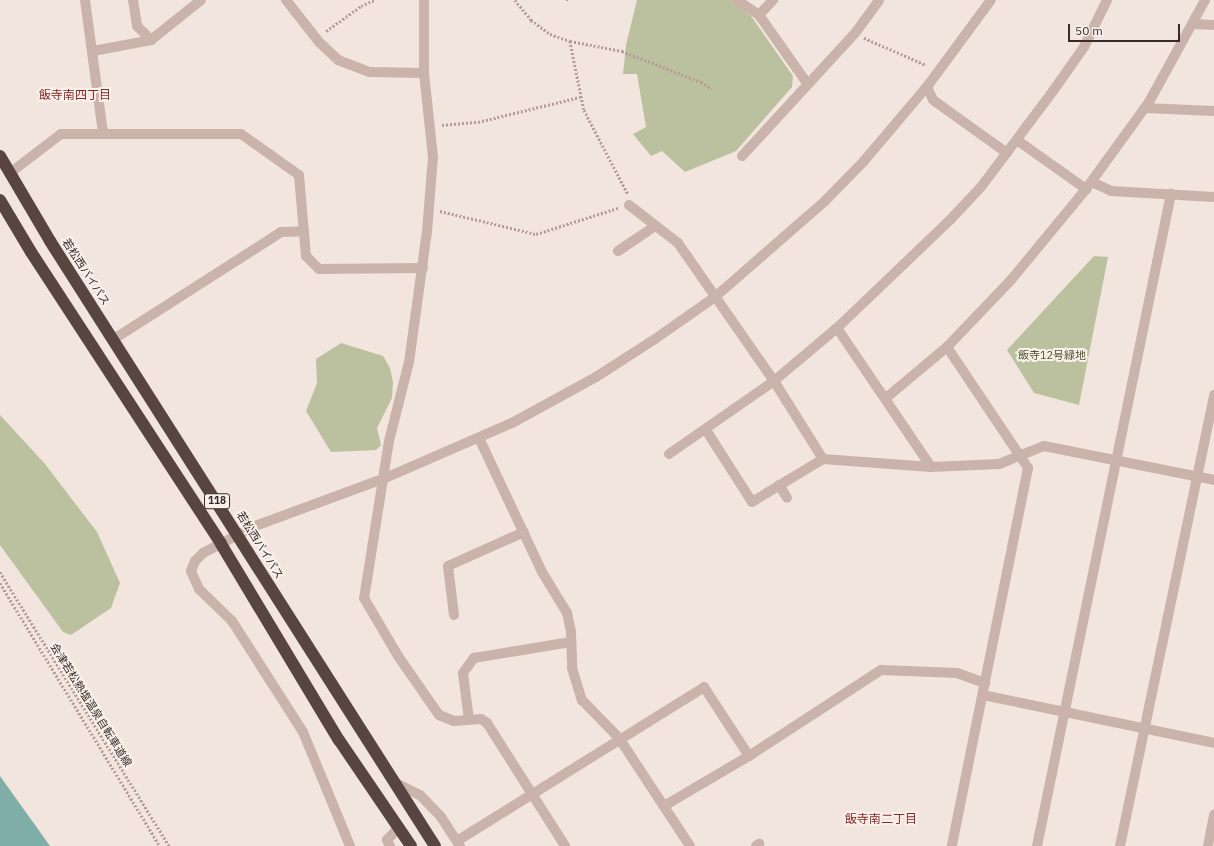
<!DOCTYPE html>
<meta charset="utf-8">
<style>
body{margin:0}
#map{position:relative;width:1214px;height:846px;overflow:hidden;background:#f2e5de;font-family:"IBM Plex Sans","Noto Sans JP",sans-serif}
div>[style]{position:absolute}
.green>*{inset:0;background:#bbc09f}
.water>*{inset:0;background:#7eaea7}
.path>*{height:2.5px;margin-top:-1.25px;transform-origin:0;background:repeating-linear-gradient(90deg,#b59d95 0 2px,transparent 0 4px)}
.minor>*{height:10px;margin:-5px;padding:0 5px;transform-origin:5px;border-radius:5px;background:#cab3ab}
.highway>*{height:12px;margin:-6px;padding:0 6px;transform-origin:6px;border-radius:6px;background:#584441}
span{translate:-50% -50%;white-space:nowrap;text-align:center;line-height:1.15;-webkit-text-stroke:4px #f9f0eb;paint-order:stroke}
.shield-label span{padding:1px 3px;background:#f9f0eb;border:1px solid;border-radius:3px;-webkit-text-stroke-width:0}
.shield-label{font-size:10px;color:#382c2a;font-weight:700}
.street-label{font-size:11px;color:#382c2a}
.park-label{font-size:11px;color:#4e552e}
.neighbourhood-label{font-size:12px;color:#832b26}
.scale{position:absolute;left:1068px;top:24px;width:112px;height:18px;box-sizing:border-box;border:2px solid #382c2a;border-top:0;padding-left:5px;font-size:12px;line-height:14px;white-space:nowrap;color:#382c2a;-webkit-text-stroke:3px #f9f0eb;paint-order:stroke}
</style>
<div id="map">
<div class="green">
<i style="clip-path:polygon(637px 0,731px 0,751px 16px,793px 76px,792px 87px,736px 151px,685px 172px,662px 151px,651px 156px,633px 134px,646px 127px,637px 74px,623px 74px,626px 45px)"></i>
<i style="clip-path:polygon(1094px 256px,1108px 257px,1079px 405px,1034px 393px,1007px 350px)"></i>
<i style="clip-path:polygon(341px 343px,383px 356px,390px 368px,393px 382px,392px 398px,377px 428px,381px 445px,376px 450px,331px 452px,306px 411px,317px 383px,316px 359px)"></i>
<i style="clip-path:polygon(0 415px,45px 464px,97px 532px,120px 583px,111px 608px,71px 635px,63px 632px,0 545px)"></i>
</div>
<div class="water">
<i style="clip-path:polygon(0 776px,50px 846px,0 846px)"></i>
</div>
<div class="path">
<i style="left:515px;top:0;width:26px;rotate:51deg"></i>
<i style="left:531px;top:20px;width:24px;rotate:36deg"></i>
<i style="left:550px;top:34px;width:21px;rotate:19deg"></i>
<i style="left:570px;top:41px;width:53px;rotate:10.9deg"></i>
<i style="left:622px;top:51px;width:85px;rotate:21.4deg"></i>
<i style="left:701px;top:82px;width:13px;rotate:32deg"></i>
<i style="left:566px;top:0;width:2px"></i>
<i style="left:326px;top:31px;width:43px;rotate:-35.5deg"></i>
<i style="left:361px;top:6px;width:14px;rotate:-25deg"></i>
<i style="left:864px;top:38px;width:68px;rotate:23.5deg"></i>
<i style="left:570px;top:41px;width:70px;rotate:78.5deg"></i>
<i style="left:584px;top:110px;width:95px;rotate:62.4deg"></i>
<i style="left:442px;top:125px;width:36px;rotate:-5deg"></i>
<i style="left:478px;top:122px;width:105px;rotate:-13.8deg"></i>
<i style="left:440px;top:211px;width:99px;rotate:13.5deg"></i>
<i style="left:536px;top:234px;width:86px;rotate:-17.6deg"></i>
<i style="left:0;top:572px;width:322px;rotate:58.3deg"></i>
<i style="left:0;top:583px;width:308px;rotate:58.7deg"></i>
</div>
<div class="minor">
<i style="left:85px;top:0;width:134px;rotate:82.3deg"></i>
<i style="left:133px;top:0;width:26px;rotate:81deg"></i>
<i style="left:137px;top:26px;width:20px;rotate:45deg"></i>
<i style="left:286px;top:0;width:53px;rotate:51.8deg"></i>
<i style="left:319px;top:42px;width:26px;rotate:43deg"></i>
<i style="left:338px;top:60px;width:34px;rotate:21deg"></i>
<i style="left:370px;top:72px;width:54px;rotate:1.1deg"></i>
<i style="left:424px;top:0;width:73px;rotate:90deg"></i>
<i style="left:424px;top:73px;width:84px;rotate:83.9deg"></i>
<i style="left:433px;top:157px;width:74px;rotate:94.6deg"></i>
<i style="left:427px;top:231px;width:132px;rotate:97.8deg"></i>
<i style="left:409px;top:362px;width:81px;rotate:104.2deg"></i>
<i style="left:389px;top:441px;width:159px;rotate:99deg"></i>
<i style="left:364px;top:598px;width:67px;rotate:59.6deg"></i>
<i style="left:398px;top:656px;width:72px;rotate:55.2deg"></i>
<i style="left:439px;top:715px;width:16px;rotate:22deg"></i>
<i style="left:454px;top:721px;width:27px;rotate:-4deg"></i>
<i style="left:481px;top:719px;width:7px;rotate:34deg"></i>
<i style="left:487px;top:723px;width:146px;rotate:57.6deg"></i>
<i style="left:737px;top:0;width:27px;rotate:34deg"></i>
<i style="left:759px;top:15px;width:83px;rotate:54.8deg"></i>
<i style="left:759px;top:15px;width:21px;rotate:-47deg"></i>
<i style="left:1193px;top:24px;width:21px;rotate:3deg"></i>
<i style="left:93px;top:51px;width:59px;rotate:-10.7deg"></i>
<i style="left:151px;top:40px;width:64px;rotate:-38.7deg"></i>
<i style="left:927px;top:87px;width:14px;rotate:65deg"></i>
<i style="left:933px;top:100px;width:91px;rotate:35.6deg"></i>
<i style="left:1145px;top:108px;width:69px;rotate:2.5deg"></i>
<i style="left:1017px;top:140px;width:85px;rotate:35.4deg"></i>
<i style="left:742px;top:156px;width:168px;rotate:-47.4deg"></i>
<i style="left:856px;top:32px;width:39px;rotate:-54deg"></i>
<i style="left:10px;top:173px;width:64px;rotate:-37.4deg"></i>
<i style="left:61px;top:134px;width:180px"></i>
<i style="left:241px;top:134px;width:71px;rotate:35.3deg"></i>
<i style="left:299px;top:175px;width:81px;rotate:85.1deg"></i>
<i style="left:306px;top:256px;width:18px;rotate:45deg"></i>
<i style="left:319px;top:269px;width:104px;rotate:-0.6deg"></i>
<i style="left:1092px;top:182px;width:21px;rotate:25deg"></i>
<i style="left:1111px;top:191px;width:103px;rotate:3.3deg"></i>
<i style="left:629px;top:205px;width:62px;rotate:37.8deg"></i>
<i style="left:678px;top:243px;width:168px;rotate:55.2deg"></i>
<i style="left:774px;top:381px;width:92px;rotate:57.9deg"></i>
<i style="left:618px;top:251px;width:45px;rotate:-34deg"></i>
<i style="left:837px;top:328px;width:168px;rotate:55.9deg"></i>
<i style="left:114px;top:339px;width:198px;rotate:-32.6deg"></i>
<i style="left:281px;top:232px;width:23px;rotate:-2deg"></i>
<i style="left:947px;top:347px;width:146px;rotate:56.2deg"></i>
<i style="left:1028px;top:468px;width:386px;rotate:101.4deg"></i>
<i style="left:886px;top:398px;width:80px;rotate:-39.9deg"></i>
<i style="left:947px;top:347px;width:93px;rotate:-46.3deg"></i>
<i style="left:1011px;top:280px;width:118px;rotate:-50.5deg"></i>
<i style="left:1086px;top:189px;width:107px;rotate:-54.1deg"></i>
<i style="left:1149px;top:102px;width:116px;rotate:-61.2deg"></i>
<i style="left:706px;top:430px;width:85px;rotate:57.4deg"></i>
<i style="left:752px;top:502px;width:83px;rotate:-31.2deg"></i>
<i style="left:823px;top:459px;width:108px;rotate:4.2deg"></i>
<i style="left:931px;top:467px;width:68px;rotate:-2.5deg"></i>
<i style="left:999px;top:464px;width:48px;rotate:-21.8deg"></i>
<i style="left:1044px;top:446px;width:173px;rotate:11.3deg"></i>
<i style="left:479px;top:438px;width:148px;rotate:64.8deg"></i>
<i style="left:542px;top:572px;width:48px;rotate:58.6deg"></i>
<i style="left:567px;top:613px;width:19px;rotate:78deg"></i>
<i style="left:571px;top:632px;width:36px;rotate:88deg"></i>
<i style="left:572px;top:668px;width:34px;rotate:73deg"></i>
<i style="left:582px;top:700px;width:53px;rotate:45.8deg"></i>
<i style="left:619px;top:738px;width:129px;rotate:56.7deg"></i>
<i style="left:669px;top:454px;width:128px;rotate:-34.8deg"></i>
<i style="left:774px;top:381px;width:82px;rotate:-40.1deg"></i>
<i style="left:837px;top:328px;width:156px;rotate:-43.7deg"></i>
<i style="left:950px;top:220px;width:45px;rotate:-46.8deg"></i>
<i style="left:981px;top:187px;width:120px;rotate:-53.1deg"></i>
<i style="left:1053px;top:91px;width:54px;rotate:-54.8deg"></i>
<i style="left:1084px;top:47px;width:52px;rotate:-63.9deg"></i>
<i style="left:779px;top:485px;width:15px;rotate:58deg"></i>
<i style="left:454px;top:615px;width:49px;rotate:-97deg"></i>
<i style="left:448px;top:566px;width:83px;rotate:-24.1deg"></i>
<i style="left:983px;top:695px;width:236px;rotate:11.7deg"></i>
<i style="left:469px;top:720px;width:47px;rotate:-97.3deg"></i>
<i style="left:463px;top:673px;width:19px;rotate:-54deg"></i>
<i style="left:474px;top:658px;width:98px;rotate:-9.4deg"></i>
<i style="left:394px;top:782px;width:29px;rotate:27deg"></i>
<i style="left:420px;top:795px;width:30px;rotate:46deg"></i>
<i style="left:441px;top:817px;width:35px;rotate:57deg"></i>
<i style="left:664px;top:806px;width:99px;rotate:-30.5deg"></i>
<i style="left:749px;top:756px;width:158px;rotate:-33.1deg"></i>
<i style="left:881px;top:670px;width:76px;rotate:2.3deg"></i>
<i style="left:957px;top:673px;width:30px;rotate:20deg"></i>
<i style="left:457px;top:841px;width:291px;rotate:-31.9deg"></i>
<i style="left:704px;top:687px;width:82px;rotate:56.9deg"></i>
<i style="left:350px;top:846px;width:123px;rotate:-112.4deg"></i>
<i style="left:303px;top:732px;width:132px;rotate:-122.6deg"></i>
<i style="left:232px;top:621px;width:46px;rotate:-135.9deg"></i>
<i style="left:199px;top:589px;width:20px;rotate:-114deg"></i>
<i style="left:191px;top:571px;width:11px;rotate:-68deg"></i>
<i style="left:195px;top:561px;width:11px;rotate:-45deg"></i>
<i style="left:203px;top:553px;width:59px;rotate:-27.4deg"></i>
<i style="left:255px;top:526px;width:136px;rotate:-20.2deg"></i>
<i style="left:383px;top:479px;width:141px;rotate:-23.5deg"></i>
<i style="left:512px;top:423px;width:96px;rotate:-28.7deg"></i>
<i style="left:596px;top:377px;width:70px;rotate:-32.8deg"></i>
<i style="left:655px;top:339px;width:73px;rotate:-35deg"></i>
<i style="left:715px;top:297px;width:145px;rotate:-41.1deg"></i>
<i style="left:824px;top:202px;width:57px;rotate:-45.7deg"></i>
<i style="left:864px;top:161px;width:101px;rotate:-49.8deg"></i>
<i style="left:929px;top:84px;width:104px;rotate:-53.6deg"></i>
<i style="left:390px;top:846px;width:7px;rotate:-117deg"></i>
<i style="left:387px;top:840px;width:18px;rotate:-47deg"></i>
<i style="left:756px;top:846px;width:4px;rotate:-34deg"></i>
<i style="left:1037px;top:846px;width:666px;rotate:-78.39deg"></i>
<i style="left:1120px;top:846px;width:461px;rotate:-78.2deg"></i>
<i style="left:1208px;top:846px;width:32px;rotate:-79deg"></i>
</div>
<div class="highway">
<i style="left:0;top:156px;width:99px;rotate:59.5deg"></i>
<i style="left:50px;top:241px;width:717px;rotate:57.53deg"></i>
<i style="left:0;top:200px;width:61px;rotate:59.2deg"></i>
<i style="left:31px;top:252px;width:348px;rotate:56.9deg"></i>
<i style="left:221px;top:544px;width:229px;rotate:59deg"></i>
<i style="left:339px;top:740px;width:128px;rotate:55.8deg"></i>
</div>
<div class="shield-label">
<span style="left:217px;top:501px">118</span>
</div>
<div class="street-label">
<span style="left:86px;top:272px;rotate:57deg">若松西バイパス</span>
<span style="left:260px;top:545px;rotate:58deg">若松西バイパス</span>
<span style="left:91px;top:705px;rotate:58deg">会津若松熱塩温泉自転車道線</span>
</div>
<div class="park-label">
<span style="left:1052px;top:355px">飯寺12号緑地</span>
</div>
<div class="neighbourhood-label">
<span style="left:75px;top:95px">飯寺南四丁目</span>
<span style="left:881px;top:819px">飯寺南二丁目</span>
</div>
<div class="scale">50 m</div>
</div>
